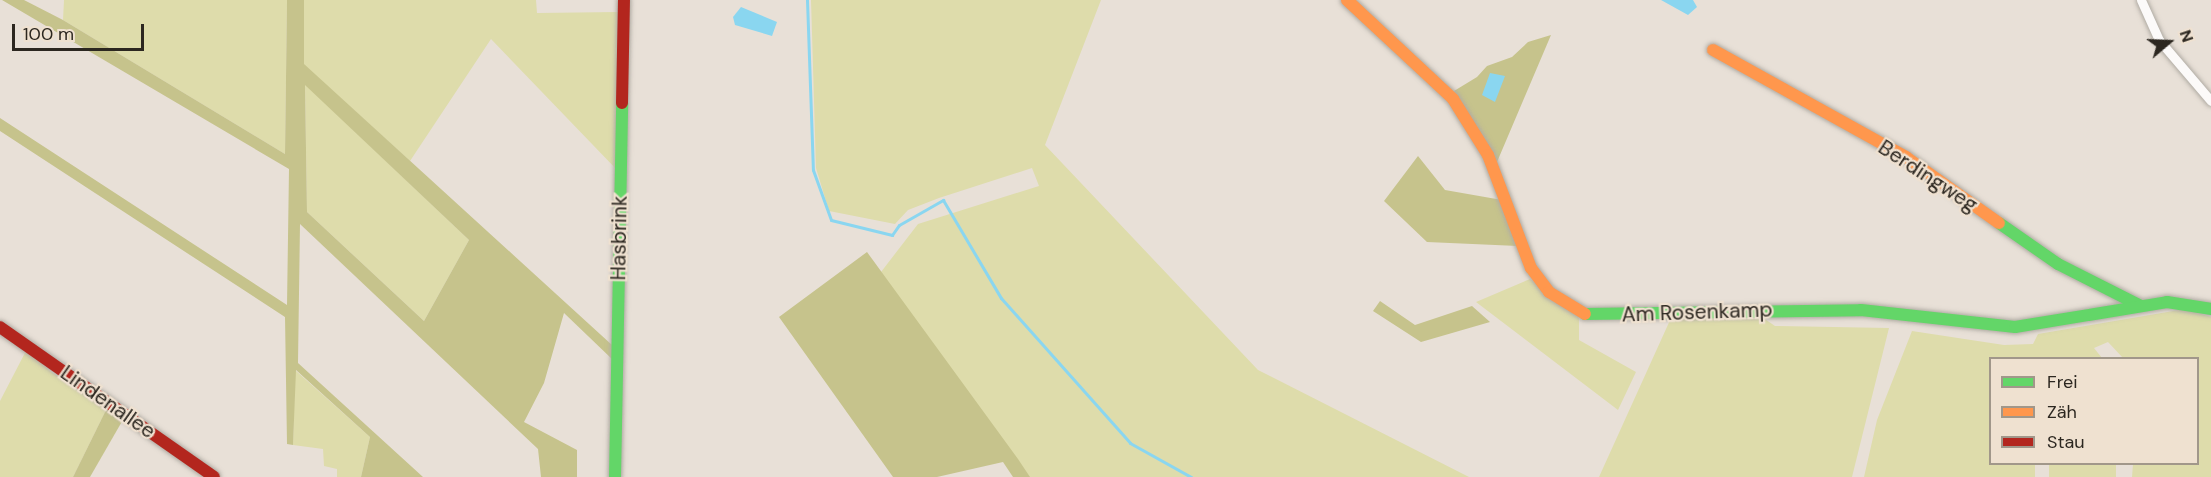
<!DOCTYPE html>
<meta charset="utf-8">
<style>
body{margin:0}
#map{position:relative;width:2211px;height:477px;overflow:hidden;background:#e8e0d7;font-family:"DM Sans",sans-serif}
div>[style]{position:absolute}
.green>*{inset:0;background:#dedcab}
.forest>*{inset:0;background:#c6c38c}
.water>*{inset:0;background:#8ad6f0}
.stream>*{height:3px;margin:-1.5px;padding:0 1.5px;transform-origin:1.5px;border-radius:1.5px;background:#8ad6f0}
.roads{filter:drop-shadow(0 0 2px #b0aba3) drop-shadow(0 0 2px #b0aba3)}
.street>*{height:9px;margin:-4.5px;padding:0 4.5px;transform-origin:4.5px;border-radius:4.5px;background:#fcfaf9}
.fast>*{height:12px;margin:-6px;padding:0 6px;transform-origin:6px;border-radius:6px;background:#63d668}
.slow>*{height:12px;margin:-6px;padding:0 6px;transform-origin:6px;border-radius:6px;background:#ff974d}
.jam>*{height:12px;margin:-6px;padding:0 6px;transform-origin:6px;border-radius:6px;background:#b3261e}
span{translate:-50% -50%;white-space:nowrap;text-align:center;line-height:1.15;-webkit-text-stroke:4.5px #efe1d0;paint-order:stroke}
.street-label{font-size:21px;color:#2c2720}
.legend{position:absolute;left:1989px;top:357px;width:210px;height:108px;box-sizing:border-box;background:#efe1d0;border:2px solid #a1978a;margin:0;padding:8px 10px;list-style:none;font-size:18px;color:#2c2720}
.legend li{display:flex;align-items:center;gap:12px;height:30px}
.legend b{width:30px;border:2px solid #a1978a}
.north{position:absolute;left:2139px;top:12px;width:60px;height:60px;-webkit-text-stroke:4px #efe1d0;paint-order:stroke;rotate:71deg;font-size:16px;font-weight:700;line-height:24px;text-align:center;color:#2c2720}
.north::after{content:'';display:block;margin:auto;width:21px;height:27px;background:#2c2720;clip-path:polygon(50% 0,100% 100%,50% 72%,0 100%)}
.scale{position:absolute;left:12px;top:24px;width:132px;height:27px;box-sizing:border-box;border:3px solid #2c2720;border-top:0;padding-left:8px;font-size:18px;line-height:21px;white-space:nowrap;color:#2c2720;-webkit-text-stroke:4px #efe1d0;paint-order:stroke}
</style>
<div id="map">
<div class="green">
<i style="clip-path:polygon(64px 0,287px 0,285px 154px,63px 20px)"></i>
<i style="clip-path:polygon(304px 0,536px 0,537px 13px,618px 12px,618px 171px,491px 39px,410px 161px,303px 64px)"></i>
<i style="clip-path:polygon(811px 0,1101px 0,1045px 145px,1258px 370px,1469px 477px,1027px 477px,881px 272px,918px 224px,1039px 186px,1032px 168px,939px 198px,908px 210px,895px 224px,829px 211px,816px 168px)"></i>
<i style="clip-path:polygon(305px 84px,469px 240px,424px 321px,307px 212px)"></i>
<i style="clip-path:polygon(1530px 279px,1579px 318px,1579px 340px,1636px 372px,1618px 410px,1476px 302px)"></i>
<i style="clip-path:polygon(2185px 309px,2211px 317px,2211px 477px,2132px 477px,2133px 464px,2198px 464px,2198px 358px,2123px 358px,2108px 342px,2094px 348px,2102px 358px,1990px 358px,1990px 464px,2035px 464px,2035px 477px,1864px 477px,1877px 420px,1912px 331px,2004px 345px,2033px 344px,2038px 334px)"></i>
<i style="clip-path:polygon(1759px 315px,1775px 326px,1889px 328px,1852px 477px,1599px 477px,1671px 318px)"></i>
<i style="clip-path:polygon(27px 349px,51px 372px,107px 408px,73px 477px,0 477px,0 401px)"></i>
<i style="clip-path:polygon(295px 370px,370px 437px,361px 477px,337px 477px,337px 469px,324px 466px,323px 449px,293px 445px)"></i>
<i style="clip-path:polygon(2049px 464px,2116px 464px,2116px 477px,2049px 477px)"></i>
</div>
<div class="forest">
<i style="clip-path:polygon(evenodd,2px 0,24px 0,63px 20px,285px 154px,287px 0,304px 0,304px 64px,612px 345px,613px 360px,564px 313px,544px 383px,524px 422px,577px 450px,577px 477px,541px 477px,538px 449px,300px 224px,298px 363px,423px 477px,361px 477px,370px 437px,296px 370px,293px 445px,287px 444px,285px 317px,0 131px,0 118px,287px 305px,289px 169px,2px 0,305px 85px,469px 240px,424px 321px,307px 212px,305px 85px)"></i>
<i style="clip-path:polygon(1551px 35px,1497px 162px,1454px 91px,1477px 77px,1487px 66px,1512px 57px,1528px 42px)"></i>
<i style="clip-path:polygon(1418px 156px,1445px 190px,1502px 200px,1518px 246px,1427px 242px,1384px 201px)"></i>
<i style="clip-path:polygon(867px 252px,1018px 459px,1030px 477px,1013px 477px,1003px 462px,937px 477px,893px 477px,779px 317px)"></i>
<i style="clip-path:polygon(1380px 301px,1415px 325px,1472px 306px,1490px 322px,1421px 342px,1373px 311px)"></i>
<i style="clip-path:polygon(107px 408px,124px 418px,90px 477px,73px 477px)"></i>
</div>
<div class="water">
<i style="clip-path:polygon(1661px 0,1693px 0,1697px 7px,1688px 15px)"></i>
<i style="clip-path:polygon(741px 7px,777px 22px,772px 36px,735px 25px,733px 17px)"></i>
<i style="clip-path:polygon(1490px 73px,1505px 76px,1495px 102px,1482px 95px)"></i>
</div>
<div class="stream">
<i style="left:807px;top:0;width:170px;rotate:88deg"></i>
<i style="left:813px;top:170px;width:53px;rotate:70.2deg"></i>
<i style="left:831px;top:220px;width:63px;rotate:13.8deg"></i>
<i style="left:892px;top:235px;width:12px;rotate:-55deg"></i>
<i style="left:899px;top:225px;width:51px;rotate:-29.6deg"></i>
<i style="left:943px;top:200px;width:114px;rotate:59.4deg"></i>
<i style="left:1001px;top:298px;width:194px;rotate:48.3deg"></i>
<i style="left:1130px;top:443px;width:70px;rotate:29.1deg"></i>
</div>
<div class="roads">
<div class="street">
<i style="left:2141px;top:0;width:44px;rotate:65.8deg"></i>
<i style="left:2159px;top:40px;width:80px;rotate:49.6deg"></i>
</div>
<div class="fast">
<i style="left:1999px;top:223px;width:72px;rotate:34.8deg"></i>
<i style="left:2058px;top:264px;width:91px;rotate:26.8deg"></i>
<i style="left:1585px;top:314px;width:276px;rotate:-0.8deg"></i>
<i style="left:1861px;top:310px;width:155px;rotate:6.3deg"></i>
<i style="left:2015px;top:327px;width:154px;rotate:-9.3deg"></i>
<i style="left:2167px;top:302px;width:45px;rotate:9deg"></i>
<i style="left:615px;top:477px;width:374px;rotate:-88.9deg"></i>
</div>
<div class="slow">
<i style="left:1347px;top:0;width:145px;rotate:43deg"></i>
<i style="left:1453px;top:99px;width:66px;rotate:58deg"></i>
<i style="left:1488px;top:155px;width:121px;rotate:69.2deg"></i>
<i style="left:1531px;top:268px;width:30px;rotate:53deg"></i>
<i style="left:1549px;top:292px;width:42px;rotate:31.4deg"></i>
<i style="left:1713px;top:50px;width:221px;rotate:29deg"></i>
<i style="left:1906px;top:157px;width:114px;rotate:35.4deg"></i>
</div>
<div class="jam">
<i style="left:622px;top:103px;width:103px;rotate:-88.9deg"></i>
<i style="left:0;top:327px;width:261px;rotate:35deg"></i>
</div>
</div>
<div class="street-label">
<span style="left:1928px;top:176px;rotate:33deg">Berdingweg</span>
<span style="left:619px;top:238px;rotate:-89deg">Hasbrink</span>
<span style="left:1697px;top:312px;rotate:-2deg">Am Rosenkamp</span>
<span style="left:108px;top:402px;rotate:35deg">Lindenallee</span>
</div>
<ul class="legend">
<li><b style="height:8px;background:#63d668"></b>Frei</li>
<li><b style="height:8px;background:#ff974d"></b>Zäh</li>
<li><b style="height:8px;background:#b3261e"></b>Stau</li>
</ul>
<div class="north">N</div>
<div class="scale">100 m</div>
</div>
